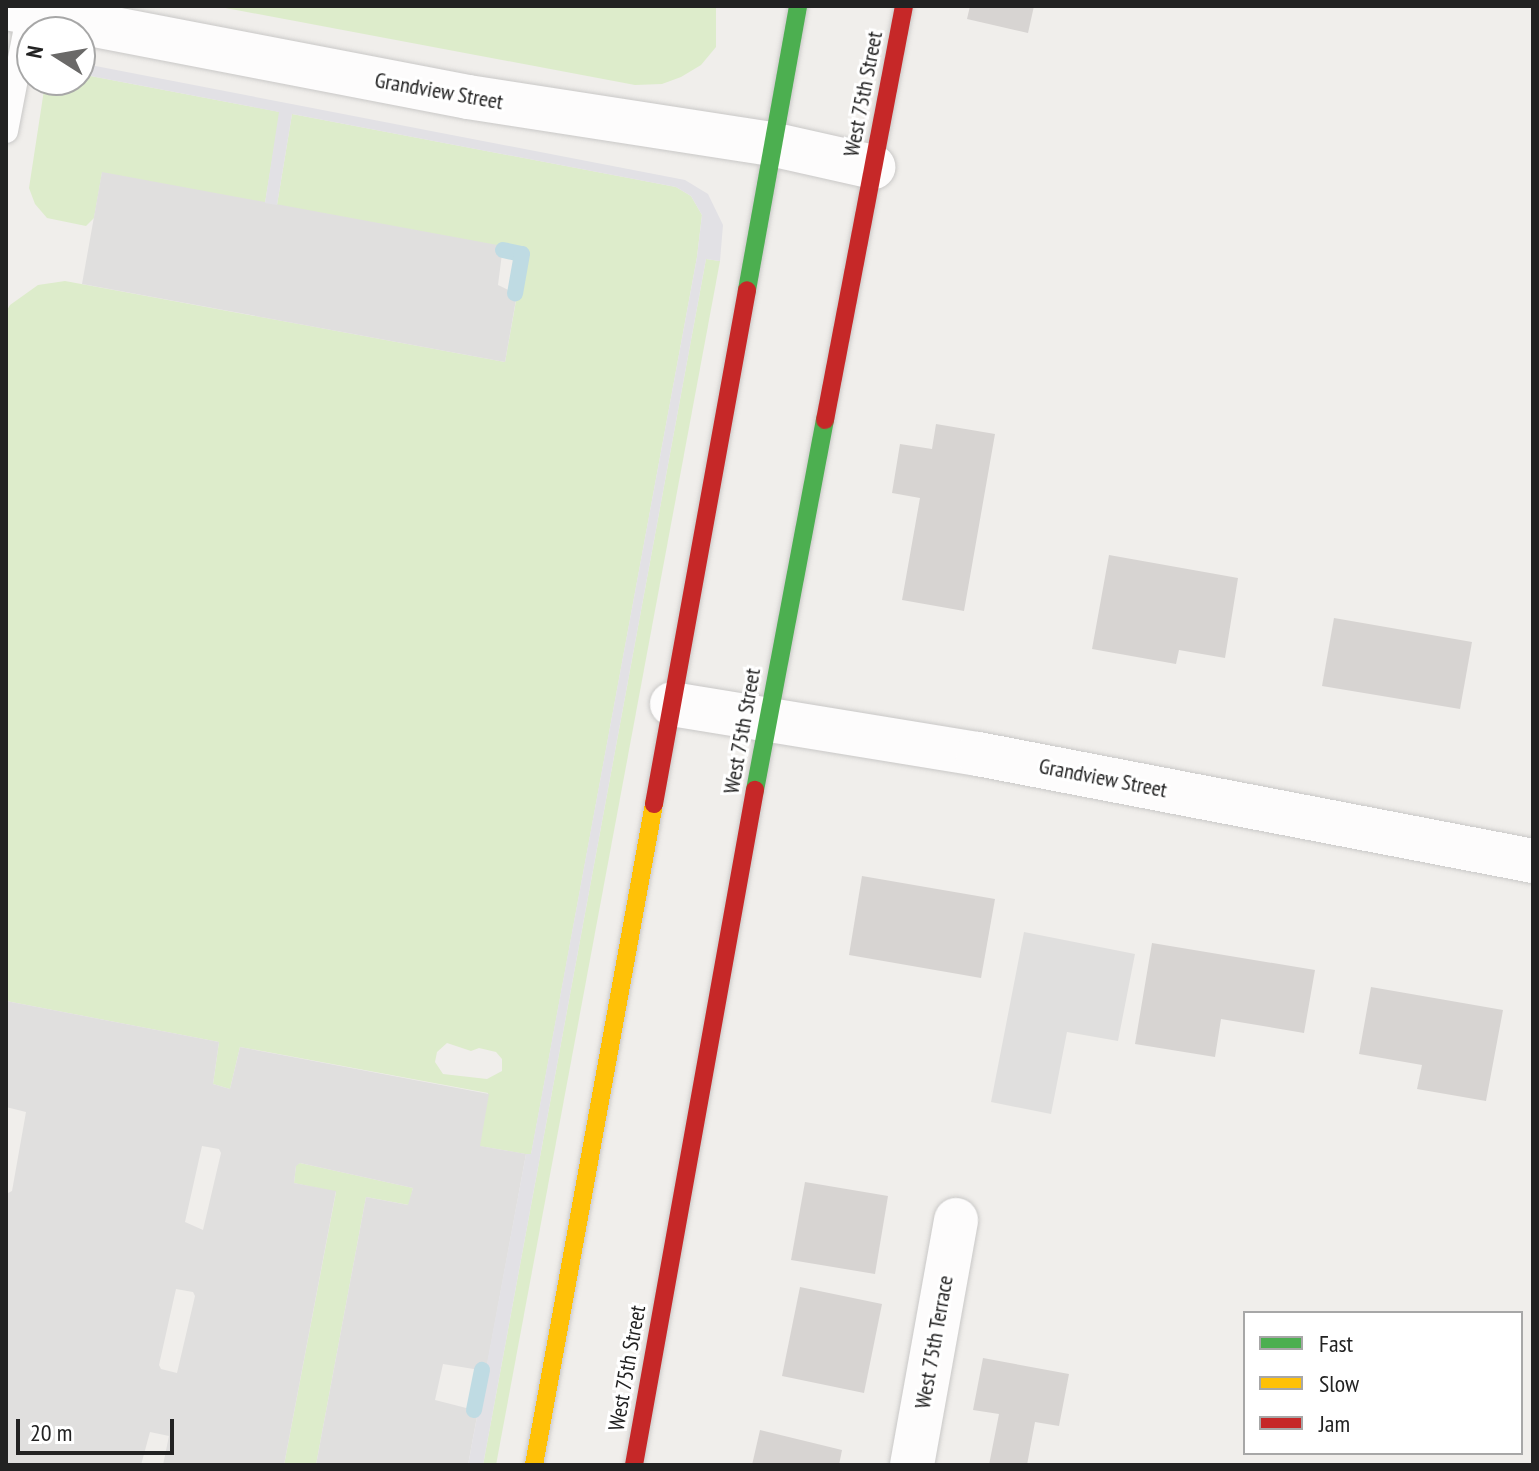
<!DOCTYPE html>
<style>
body{margin:0}
#map{position:relative;width:1539px;height:1471px;overflow:hidden;background:#f0eeeb;font-family:"PT Sans Narrow",sans-serif}
div>[style]{position:absolute}
.grass>*{inset:0;background:#ddeccb}
.parking>*{inset:0;background:#e0dfde}
.plaza>*{inset:0;background:#e2e1e5}
.stream>*{height:16px;margin:-8px;padding:0 8px;transform-origin:8px;border-radius:8px;background:#bfdbe3}
.building>*{inset:0;background:#d7d4d2}
.roads{filter:drop-shadow(0 0 2px #c9c8c7) drop-shadow(0 0 2px #c9c8c7)}
.lane>*{height:24px;margin:-12px;padding:0 12px;transform-origin:12px;border-radius:12px;background:#fdfcfc}
.street>*{height:44px;margin:-22px;padding:0 22px;transform-origin:22px;border-radius:22px;background:#fdfcfc}
.fast>*{height:18px;margin:-9px;padding:0 9px;transform-origin:9px;border-radius:9px;background:#4caf50}
.slow>*{height:18px;margin:-9px;padding:0 9px;transform-origin:9px;border-radius:9px;background:#ffc107}
.jam>*{height:18px;margin:-9px;padding:0 9px;transform-origin:9px;border-radius:9px;background:#c62828}
span{translate:-50% -50%;white-space:nowrap;text-align:center;line-height:1.15;-webkit-text-stroke:6px #fff;paint-order:stroke}
.street-label{font-size:22px;color:#222}
.frame{position:absolute;inset:0;border:8px solid #222;pointer-events:none}
.legend{position:absolute;left:1243px;top:1311px;width:280px;height:144px;box-sizing:border-box;background:#fff;border:2px solid #a7a7a7;margin:0;padding:10px 14px;list-style:none;font-size:24px;color:#222}
.legend li{display:flex;align-items:center;gap:16px;height:40px}
.legend b{width:40px;border:2px solid #a7a7a7}
.north{position:absolute;left:16px;top:16px;width:80px;height:80px;box-sizing:border-box;background:#fff;border:2px solid #a7a7a7;border-radius:50%;rotate:281deg;font-size:22px;font-weight:700;line-height:32px;text-align:center;color:#222}
.north::after{content:'';display:block;margin:auto;width:28px;height:36px;background:#6a6968;clip-path:polygon(50% 0,100% 100%,50% 72%,0 100%)}
.scale{position:absolute;left:16px;top:1419px;width:158px;height:36px;box-sizing:border-box;border:4px solid #222;border-top:0;padding-left:10px;font-size:24px;line-height:28px;white-space:nowrap;color:#222;-webkit-text-stroke:6px #fff;paint-order:stroke}
</style>
<div id="map">
<div class="grass">
<i style="clip-path:polygon(215px 6px,716px 6px,716px 47px,701px 65px,681px 77px,662px 84px,635px 85px)"></i>
<i style="clip-path:polygon(80px 74px,280px 112px,265px 203px,102px 173px,94px 218px,86px 226px,47px 218px,35px 204px,29px 188px,44px 90px,49px 80px,80px 80px)"></i>
<i style="clip-path:polygon(evenodd,292px 114px,676px 187px,691px 196px,702px 215px,697px 257px,531px 1155px,479px 1146px,488px 1093px,240px 1047px,230px 1089px,213px 1084px,219px 1042px,6px 1001px,6px 312px,10px 305px,38px 285px,65px 281px,505px 362px,525px 251px,277px 205px,292px 114px,447px 1043px,471px 1051px,479px 1048px,496px 1052px,502px 1059px,502px 1071px,487px 1079px,443px 1074px,435px 1062px,437px 1052px,447px 1043px)"></i>
<i style="clip-path:polygon(706px 259px,720px 261px,496px 1465px,483px 1465px)"></i>
<i style="clip-path:polygon(300px 1163px,413px 1188px,409px 1205px,366px 1197px,316px 1465px,284px 1465px,336px 1192px,294px 1183px,296px 1165px)"></i>
</div>
<div class="parking">
<i style="clip-path:polygon(102px 172px,503px 246px,498px 285px,517px 294px,505px 362px,82px 284px)"></i>
<i style="clip-path:polygon(1024px 932px,1135px 954px,1118px 1041px,1067px 1032px,1051px 1114px,991px 1102px)"></i>
<i style="clip-path:polygon(evenodd,6px 1001px,219px 1042px,213px 1084px,230px 1089px,240px 1047px,489px 1094px,480px 1146px,526px 1154px,486px 1371px,443px 1364px,435px 1400px,478px 1411px,468px 1465px,316px 1465px,366px 1197px,408px 1205px,413px 1188px,300px 1163px,296px 1166px,294px 1183px,336px 1191px,284px 1465px,163px 1465px,169px 1436px,150px 1432px,141px 1465px,6px 1465px,6px 1194px,12px 1191px,26px 1112px,6px 1107px,6px 1001px,202px 1146px,219px 1149px,221px 1153px,203px 1230px,185px 1222px,202px 1146px,6px 1001px,176px 1289px,193px 1292px,195px 1296px,177px 1373px,161px 1369px,159px 1365px,176px 1289px)"></i>
</div>
<div class="plaza">
<i style="clip-path:polygon(80px 63px,685px 180px,708px 194px,723px 225px,720px 261px,706px 259px,483px 1465px,468px 1465px,526px 1154px,531px 1154px,697px 257px,702px 215px,691px 196px,676px 187px,292px 114px,277px 205px,265px 203px,279px 112px,80px 74px)"></i>
</div>
<div class="stream">
<i style="left:503px;top:250px;width:19px;rotate:12deg"></i>
<i style="left:522px;top:254px;width:40px;rotate:100deg"></i>
<i style="left:474px;top:1410px;width:41px;rotate:-78.7deg"></i>
</div>
<div class="building">
<i style="clip-path:polygon(970px 6px,1034px 6px,1028px 33px,967px 19px)"></i>
<i style="clip-path:polygon(936px 424px,995px 434px,964px 611px,902px 600px,920px 498px,892px 493px,900px 444px,932px 449px)"></i>
<i style="clip-path:polygon(1109px 555px,1238px 578px,1225px 658px,1179px 650px,1176px 664px,1092px 649px)"></i>
<i style="clip-path:polygon(1334px 618px,1472px 642px,1460px 709px,1322px 686px)"></i>
<i style="clip-path:polygon(862px 876px,995px 899px,981px 978px,849px 955px)"></i>
<i style="clip-path:polygon(1152px 943px,1315px 970px,1304px 1033px,1221px 1019px,1215px 1057px,1135px 1044px)"></i>
<i style="clip-path:polygon(1371px 987px,1503px 1010px,1486px 1101px,1417px 1089px,1422px 1065px,1359px 1054px)"></i>
<i style="clip-path:polygon(805px 1182px,888px 1196px,875px 1274px,791px 1260px)"></i>
<i style="clip-path:polygon(800px 1287px,882px 1304px,864px 1393px,782px 1376px)"></i>
<i style="clip-path:polygon(983px 1358px,1069px 1374px,1059px 1426px,1035px 1422px,1027px 1465px,989px 1465px,999px 1414px,973px 1410px)"></i>
<i style="clip-path:polygon(760px 1430px,842px 1450px,839px 1465px,752px 1465px)"></i>
</div>
<div class="roads">
<div class="lane">
<i style="left:6px;top:131px;width:121px;rotate:-79.1deg"></i>
</div>
<div class="street">
<i style="left:6px;top:8px;width:470px;rotate:10.9deg"></i>
<i style="left:468px;top:97px;width:307px;rotate:8.8deg"></i>
<i style="left:771px;top:144px;width:105px;rotate:12.7deg"></i>
<i style="left:672px;top:704px;width:310px;rotate:9.3deg"></i>
<i style="left:978px;top:754px;width:565px;rotate:10.91deg"></i>
<i style="left:912px;top:1465px;width:249px;rotate:-79.8deg"></i>
</div>
<div class="fast">
<i style="left:747px;top:290px;width:289px;rotate:-79.8deg"></i>
<i style="left:755px;top:790px;width:377px;rotate:-79.3deg"></i>
</div>
<div class="slow">
<i style="left:534px;top:1465px;width:672px;rotate:-79.71deg"></i>
</div>
<div class="jam">
<i style="left:825px;top:420px;width:421px;rotate:-79.2deg"></i>
<i style="left:654px;top:804px;width:522px;rotate:-79.74deg"></i>
<i style="left:634px;top:1465px;width:686px;rotate:-79.84deg"></i>
</div>
</div>
<div class="street-label">
<span style="left:439px;top:91px;rotate:10deg">Grandview Street</span>
<span style="left:863px;top:94px;rotate:-79deg">West 75th Street</span>
<span style="left:742px;top:731px;rotate:-80deg">West 75th Street</span>
<span style="left:1103px;top:778px;rotate:11deg">Grandview Street</span>
<span style="left:934px;top:1342px;rotate:-80deg">West 75th Terrace</span>
<span style="left:627px;top:1368px;rotate:-80deg">West 75th Street</span>
</div>
<div class="frame"></div>
<ul class="legend">
<li><b style="height:10px;background:#4caf50"></b>Fast</li>
<li><b style="height:10px;background:#ffc107"></b>Slow</li>
<li><b style="height:10px;background:#c62828"></b>Jam</li>
</ul>
<div class="north">N</div>
<div class="scale">20 m</div>
</div>
